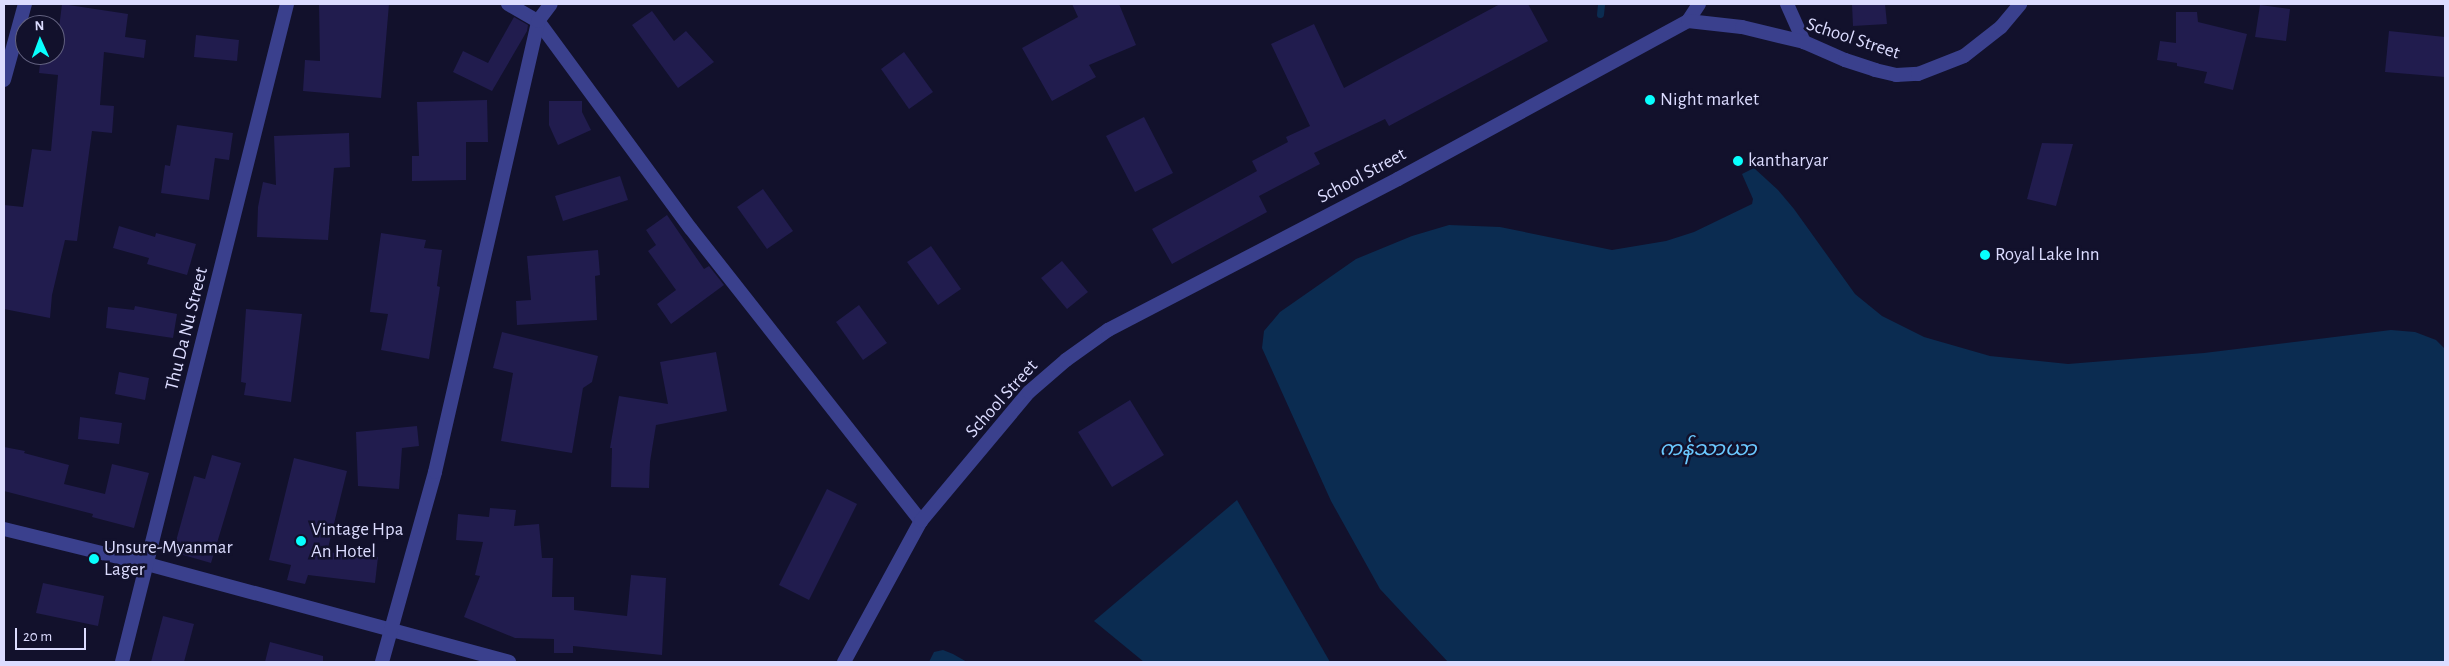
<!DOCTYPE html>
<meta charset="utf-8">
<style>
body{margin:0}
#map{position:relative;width:2449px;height:666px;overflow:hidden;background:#12112c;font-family:"Alegreya Sans","Noto Sans Myanmar",sans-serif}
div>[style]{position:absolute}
.water>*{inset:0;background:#0b2c51}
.stream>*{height:7px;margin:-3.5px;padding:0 3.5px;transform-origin:3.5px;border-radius:3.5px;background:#0b2c51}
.building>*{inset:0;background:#211c4e}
.minor>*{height:14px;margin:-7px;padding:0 7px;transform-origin:7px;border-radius:7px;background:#3a408d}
.tertiary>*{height:14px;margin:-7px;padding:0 7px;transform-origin:7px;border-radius:7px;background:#3a408d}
.dots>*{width:14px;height:14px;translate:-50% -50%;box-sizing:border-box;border:2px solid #12112c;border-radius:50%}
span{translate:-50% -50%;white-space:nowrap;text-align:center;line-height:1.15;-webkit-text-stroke:5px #12112c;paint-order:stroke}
.street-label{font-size:19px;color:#dcdcff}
.poi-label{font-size:19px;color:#dcdcff}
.left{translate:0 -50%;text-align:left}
.water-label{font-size:20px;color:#6ac9ff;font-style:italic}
.frame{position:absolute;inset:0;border:5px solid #dcdcff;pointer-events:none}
.north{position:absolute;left:15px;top:15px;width:50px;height:50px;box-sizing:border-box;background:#12112c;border:1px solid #636280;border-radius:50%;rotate:358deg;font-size:14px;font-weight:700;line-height:20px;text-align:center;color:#dcdcff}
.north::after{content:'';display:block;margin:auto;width:18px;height:22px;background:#08fffe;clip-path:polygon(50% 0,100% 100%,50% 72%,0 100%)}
.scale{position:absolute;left:15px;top:628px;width:71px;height:22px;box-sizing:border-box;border:2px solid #dcdcff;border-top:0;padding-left:6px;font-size:15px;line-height:18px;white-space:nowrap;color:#dcdcff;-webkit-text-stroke:4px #12112c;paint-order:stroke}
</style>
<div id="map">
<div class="water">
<i style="clip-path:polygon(1754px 168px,1778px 190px,1794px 209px,1855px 294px,1882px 316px,1924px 337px,1990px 356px,2068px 364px,2204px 353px,2391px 330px,2415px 332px,2436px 340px,2445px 349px,2445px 662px,1448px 662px,1380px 589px,1331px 501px,1262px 348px,1264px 331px,1280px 312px,1356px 259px,1412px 236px,1449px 225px,1500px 227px,1612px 250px,1666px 241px,1694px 232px,1752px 204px,1753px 199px,1742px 174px)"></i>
<i style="clip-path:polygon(1237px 500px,1330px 662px,1144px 662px,1094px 621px)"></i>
<i style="clip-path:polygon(943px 650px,953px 654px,967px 662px,929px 662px,934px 652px)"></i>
</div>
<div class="stream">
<i style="left:1600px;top:14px;width:10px;rotate:-84deg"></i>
</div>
<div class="building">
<i style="clip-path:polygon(62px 4px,128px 14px,125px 37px,146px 40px,144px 58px,104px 52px,100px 105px,114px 106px,112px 133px,92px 131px,77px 241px,65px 240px,52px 295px,50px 318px,4px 309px,4px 205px,23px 207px,32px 149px,51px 151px,58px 75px,39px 73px,41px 55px,55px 56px,55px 27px,59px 28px)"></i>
<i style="clip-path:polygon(319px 4px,389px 4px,381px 98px,303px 91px,305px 60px,320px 61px)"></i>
<i style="clip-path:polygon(1072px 4px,1119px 4px,1136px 45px,1089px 65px,1096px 77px,1052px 101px,1022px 48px,1078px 17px)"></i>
<i style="clip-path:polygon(1500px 4px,1528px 4px,1548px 41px,1389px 126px,1385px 119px,1314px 153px,1320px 164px,1259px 196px,1267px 212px,1172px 264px,1152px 229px,1257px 171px,1252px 161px,1288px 142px,1286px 137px,1310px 126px,1271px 44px,1314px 24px,1344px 88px)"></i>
<i style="clip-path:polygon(1852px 4px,1885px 4px,1887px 24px,1853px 26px)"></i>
<i style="clip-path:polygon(2260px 5px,2290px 9px,2286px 41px,2255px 37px)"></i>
<i style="clip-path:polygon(652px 11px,674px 41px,686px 31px,714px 62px,678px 88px,632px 25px)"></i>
<i style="clip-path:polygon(2176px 12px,2197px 12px,2198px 22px,2247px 34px,2233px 90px,2204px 83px,2207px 72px,2177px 66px,2177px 63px,2157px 60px,2160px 41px,2176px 43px)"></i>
<i style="clip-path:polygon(514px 17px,528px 25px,527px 31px,492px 91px,453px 72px,463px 51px,488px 63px)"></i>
<i style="clip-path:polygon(2389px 31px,2445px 37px,2445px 77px,2385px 72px)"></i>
<i style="clip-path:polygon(196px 35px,239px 40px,237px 61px,194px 57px)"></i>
<i style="clip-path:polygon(904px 52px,933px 92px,909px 109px,881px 69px)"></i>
<i style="clip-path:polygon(487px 100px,488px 142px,466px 142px,466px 180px,412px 181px,412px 156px,419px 156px,417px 102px)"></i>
<i style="clip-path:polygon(549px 101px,582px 101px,582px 112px,591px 130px,558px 145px,549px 125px)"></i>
<i style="clip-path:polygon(1144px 117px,1173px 173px,1135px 192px,1106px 136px)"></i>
<i style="clip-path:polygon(177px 125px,233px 133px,229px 160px,215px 158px,209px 200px,161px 193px,165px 165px,170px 166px)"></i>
<i style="clip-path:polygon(349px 133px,350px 167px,334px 168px,328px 240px,257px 237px,258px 207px,263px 182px,276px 185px,274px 136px)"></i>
<i style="clip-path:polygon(2042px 143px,2073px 144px,2056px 206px,2027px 199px)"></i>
<i style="clip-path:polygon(620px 176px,628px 200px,563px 221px,555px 196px)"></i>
<i style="clip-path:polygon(763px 189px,793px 231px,767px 249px,737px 207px)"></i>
<i style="clip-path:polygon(667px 215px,704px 269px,709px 266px,724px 285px,671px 324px,657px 304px,676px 290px,648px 251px,656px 245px,646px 230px)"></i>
<i style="clip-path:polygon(119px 226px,155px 237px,156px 233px,196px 244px,187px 275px,147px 264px,149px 258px,113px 248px)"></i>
<i style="clip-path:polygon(381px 233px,426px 240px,424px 248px,442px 250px,437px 286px,440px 287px,429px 359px,381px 350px,388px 314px,370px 312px)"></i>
<i style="clip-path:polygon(931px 246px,961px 289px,938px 305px,907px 262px)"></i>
<i style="clip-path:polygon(598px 250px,600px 275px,595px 276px,597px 320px,517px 325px,516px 301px,531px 300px,527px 256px)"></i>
<i style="clip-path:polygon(1062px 261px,1088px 292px,1067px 309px,1041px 278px)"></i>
<i style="clip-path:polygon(859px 305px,887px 343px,863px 360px,836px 322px)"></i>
<i style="clip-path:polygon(135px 306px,177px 314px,173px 338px,106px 328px,108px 307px,134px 310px)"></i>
<i style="clip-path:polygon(246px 309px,302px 314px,291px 402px,244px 395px,246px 383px,241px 382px)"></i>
<i style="clip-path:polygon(502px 332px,598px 356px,592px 382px,583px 388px,572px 453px,501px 441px,513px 373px,493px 368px)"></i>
<i style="clip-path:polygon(716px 352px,727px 411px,656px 425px,650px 462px,649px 488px,611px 487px,612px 448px,610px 448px,619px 396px,668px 404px,660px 362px)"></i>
<i style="clip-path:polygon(119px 372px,149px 378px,145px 400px,115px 394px)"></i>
<i style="clip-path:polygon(1130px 400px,1164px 455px,1112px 487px,1078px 432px)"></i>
<i style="clip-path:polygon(80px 417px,122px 423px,119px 444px,78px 439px)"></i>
<i style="clip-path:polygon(417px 426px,419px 446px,402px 448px,399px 489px,358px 486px,356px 432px)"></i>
<i style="clip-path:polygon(4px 447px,25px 451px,24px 453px,69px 465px,64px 484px,105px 494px,112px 464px,149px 473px,134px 528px,92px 517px,93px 514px,4px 491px)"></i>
<i style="clip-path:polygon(212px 455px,241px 463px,211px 563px,173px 552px,194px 476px,205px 479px)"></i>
<i style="clip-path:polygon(294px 458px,347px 471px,327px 552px,378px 557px,375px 583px,308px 575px,305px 584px,287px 580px,291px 565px,269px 560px)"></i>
<i style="clip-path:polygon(827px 489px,857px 504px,809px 600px,779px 585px)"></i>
<i style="clip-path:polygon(490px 508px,516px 510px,514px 526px,539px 524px,542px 558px,553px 558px,552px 597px,574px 597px,574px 610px,627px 616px,631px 575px,666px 578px,662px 655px,573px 646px,573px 653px,554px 653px,554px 639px,515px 638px,464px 617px,480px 576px,475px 575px,483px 542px,456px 540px,458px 514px,489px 517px)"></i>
<i style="clip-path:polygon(43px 583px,104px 596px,98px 626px,36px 613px)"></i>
<i style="clip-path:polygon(163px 616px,194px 624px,184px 662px,151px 662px)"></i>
<i style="clip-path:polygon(270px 642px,323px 656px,323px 662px,265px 662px)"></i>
</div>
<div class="minor">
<i style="left:508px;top:4px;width:34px;rotate:30deg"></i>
<i style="left:538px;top:21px;width:258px;rotate:53.7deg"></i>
<i style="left:691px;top:229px;width:372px;rotate:51.8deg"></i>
<i style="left:1787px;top:4px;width:42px;rotate:65.9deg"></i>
<i style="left:1688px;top:21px;width:20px;rotate:-57deg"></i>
<i style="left:4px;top:80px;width:79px;rotate:-74.6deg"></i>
<i style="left:4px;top:529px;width:147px;rotate:13.8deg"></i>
<i style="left:147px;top:564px;width:375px;rotate:15.1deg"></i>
<i style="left:122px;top:662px;width:678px;rotate:-75.92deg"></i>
<i style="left:382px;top:662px;width:197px;rotate:-74.4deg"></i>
<i style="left:435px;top:472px;width:463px;rotate:-77.1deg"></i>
<i style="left:538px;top:21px;width:21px;rotate:-53deg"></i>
</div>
<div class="tertiary">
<i style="left:844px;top:662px;width:161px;rotate:-61.4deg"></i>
<i style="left:921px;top:521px;width:168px;rotate:-50.1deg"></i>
<i style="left:1029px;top:392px;width:49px;rotate:-40.9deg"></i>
<i style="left:1066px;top:360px;width:52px;rotate:-35.5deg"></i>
<i style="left:1108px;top:330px;width:327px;rotate:-27.5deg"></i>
<i style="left:1398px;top:179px;width:330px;rotate:-28.6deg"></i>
<i style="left:1688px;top:21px;width:54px;rotate:6.3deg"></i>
<i style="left:1742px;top:27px;width:64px;rotate:13.6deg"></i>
<i style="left:1804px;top:42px;width:45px;rotate:23.7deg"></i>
<i style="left:1845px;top:60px;width:32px;rotate:18deg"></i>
<i style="left:1875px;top:70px;width:22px;rotate:13deg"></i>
<i style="left:1896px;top:75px;width:22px;rotate:-3deg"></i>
<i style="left:1918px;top:74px;width:49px;rotate:-21.4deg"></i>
<i style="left:1964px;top:56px;width:47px;rotate:-38.1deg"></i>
<i style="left:2001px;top:27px;width:30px;rotate:-50deg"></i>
</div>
<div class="dots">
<i style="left:1650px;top:100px;background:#08fffe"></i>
<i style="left:1738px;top:161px;background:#08fffe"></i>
<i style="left:1985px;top:255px;background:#08fffe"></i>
<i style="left:301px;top:541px;background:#08fffe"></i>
<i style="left:94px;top:559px;background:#08fffe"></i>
</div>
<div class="street-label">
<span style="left:1853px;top:39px;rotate:18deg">School Street</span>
<span style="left:1362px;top:176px;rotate:-28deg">School Street</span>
<span style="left:187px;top:329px;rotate:-76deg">Thu Da Nu Street</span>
<span style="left:1002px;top:399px;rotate:-48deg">School Street</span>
</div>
<div class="poi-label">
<span class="left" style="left:1660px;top:100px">Night market</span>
<span class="left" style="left:1748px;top:161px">kantharyar</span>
<span class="left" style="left:1995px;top:255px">Royal Lake Inn</span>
<span class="left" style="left:311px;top:541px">Vintage Hpa<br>An Hotel</span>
<span class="left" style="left:104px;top:559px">Unsure-Myanmar<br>Lager</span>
</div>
<div class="water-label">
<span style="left:1708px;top:449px">ကန်သာယာ</span>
</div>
<div class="frame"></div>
<div class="north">N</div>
<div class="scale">20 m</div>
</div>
